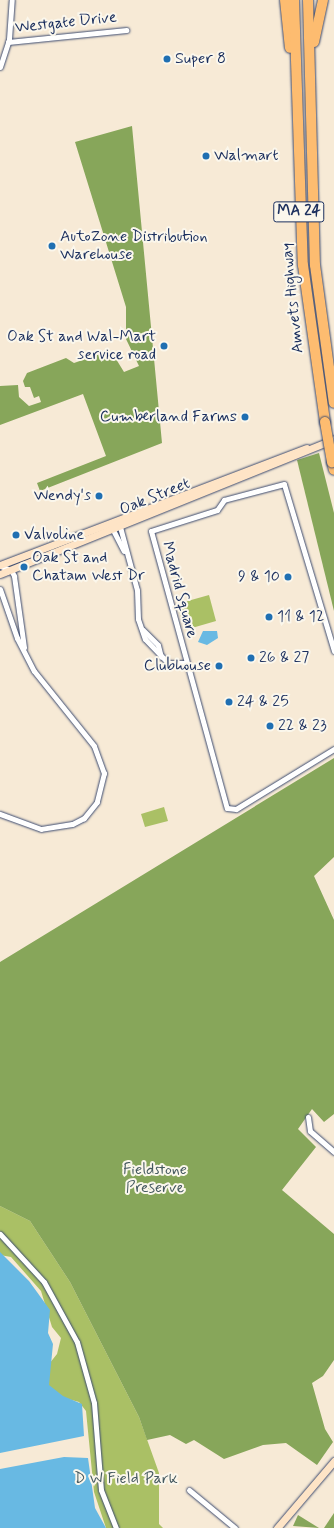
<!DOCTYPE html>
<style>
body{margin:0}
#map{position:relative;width:334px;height:1528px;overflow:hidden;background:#f7ead6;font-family:Mynerve,sans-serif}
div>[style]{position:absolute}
.green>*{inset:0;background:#aac065}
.forest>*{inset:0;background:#87a65a}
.water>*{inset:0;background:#68b9e3}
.roads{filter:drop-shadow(0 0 1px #3c4b70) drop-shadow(0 0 1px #3c4b70)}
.street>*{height:5px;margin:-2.5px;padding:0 2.5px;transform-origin:2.5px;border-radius:2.5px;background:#fff}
.secondary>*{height:7px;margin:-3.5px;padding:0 3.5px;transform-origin:3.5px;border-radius:3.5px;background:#fee4c6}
.highway>*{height:10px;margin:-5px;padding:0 5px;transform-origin:5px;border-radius:5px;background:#fdbc70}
.bridges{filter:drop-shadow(0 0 1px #3c4b70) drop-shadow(0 0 1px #3c4b70)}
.highway-bridge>*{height:10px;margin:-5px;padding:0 5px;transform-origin:5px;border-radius:5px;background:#fdbc70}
.dots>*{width:11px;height:11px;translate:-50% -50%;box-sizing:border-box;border:2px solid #fbf7ec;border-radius:50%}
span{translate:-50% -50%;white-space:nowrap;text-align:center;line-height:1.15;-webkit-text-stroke:4px #fbf7ec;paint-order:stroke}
.shield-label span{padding:1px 3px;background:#fbf7ec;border:1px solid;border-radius:3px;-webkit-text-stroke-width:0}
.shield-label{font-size:15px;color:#1b2f5e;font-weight:700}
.street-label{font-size:16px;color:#1b2f5e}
.poi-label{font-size:16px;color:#1b2f5e}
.left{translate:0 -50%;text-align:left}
.right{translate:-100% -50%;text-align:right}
.park-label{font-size:16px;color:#465a60}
</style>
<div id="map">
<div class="green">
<i style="clip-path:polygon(209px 595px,216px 621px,185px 630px,177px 604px)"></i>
<i style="clip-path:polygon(164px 807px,168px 821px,145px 827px,141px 814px)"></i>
<i style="clip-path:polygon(0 1206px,30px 1221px,70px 1282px,139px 1417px,159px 1473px,159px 1524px,163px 1528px,106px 1528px,94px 1492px,86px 1411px,79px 1402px,46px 1393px,45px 1369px,57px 1354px,61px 1338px,52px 1327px,41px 1291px,11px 1257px,0 1255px)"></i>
</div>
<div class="forest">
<i style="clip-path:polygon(132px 126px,162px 443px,40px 491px,37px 483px,106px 456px,83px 394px,0 425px,0 386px,18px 385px,19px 397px,29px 406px,41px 402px,39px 396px,34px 398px,30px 387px,25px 387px,23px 381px,27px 373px,66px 358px,74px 363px,103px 353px,116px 359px,124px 372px,139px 366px,126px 339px,126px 307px,75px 142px)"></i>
<i style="clip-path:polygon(319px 453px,334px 513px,334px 611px,297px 460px)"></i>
<i style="clip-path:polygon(334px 758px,334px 857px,314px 876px,334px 920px,334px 1114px,324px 1122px,312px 1109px,298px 1129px,316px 1147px,282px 1190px,334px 1234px,334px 1360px,323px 1376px,312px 1383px,325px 1429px,333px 1442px,317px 1465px,286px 1443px,263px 1445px,224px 1459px,194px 1440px,186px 1444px,170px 1435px,147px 1440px,139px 1417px,70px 1282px,30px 1221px,0 1206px,0 962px)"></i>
<i style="clip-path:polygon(334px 1513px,334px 1528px,324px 1528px)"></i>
<i style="clip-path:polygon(298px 1515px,319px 1528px,293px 1526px)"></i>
</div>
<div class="water">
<i style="clip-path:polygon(203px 631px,217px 631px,218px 638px,207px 645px,198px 642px)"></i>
<i style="clip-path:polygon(0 1252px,29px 1281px,50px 1310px,48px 1333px,53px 1344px,49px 1385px,63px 1396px,82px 1404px,84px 1436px,0 1453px)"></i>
<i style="clip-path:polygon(64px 1457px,88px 1458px,95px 1508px,106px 1528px,0 1528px,0 1469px)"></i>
</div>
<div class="roads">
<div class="street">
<i style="left:8px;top:42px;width:119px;rotate:-5.8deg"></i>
<i style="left:0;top:67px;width:29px;rotate:-72deg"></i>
<i style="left:9px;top:39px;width:39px;rotate:-86deg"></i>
<i style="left:119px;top:523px;width:69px;rotate:75deg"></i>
<i style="left:137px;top:590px;width:29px;rotate:88deg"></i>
<i style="left:138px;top:619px;width:21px;rotate:71deg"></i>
<i style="left:145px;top:639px;width:33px;rotate:46deg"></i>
<i style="left:168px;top:663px;width:17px"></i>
<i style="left:111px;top:526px;width:28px;rotate:63deg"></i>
<i style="left:0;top:566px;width:12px;rotate:20deg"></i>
<i style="left:11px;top:570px;width:7px;rotate:63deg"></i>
<i style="left:14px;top:576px;width:72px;rotate:82deg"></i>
<i style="left:0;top:589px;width:52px;rotate:70.9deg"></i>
<i style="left:17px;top:638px;width:37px;rotate:63deg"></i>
<i style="left:34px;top:671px;width:96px;rotate:51.3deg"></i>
<i style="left:94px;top:746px;width:29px;rotate:70deg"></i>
<i style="left:104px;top:773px;width:30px;rotate:104deg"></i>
<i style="left:97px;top:802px;width:21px;rotate:129deg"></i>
<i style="left:84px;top:818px;width:13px;rotate:153deg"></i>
<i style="left:72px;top:824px;width:31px;rotate:171deg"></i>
<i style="left:41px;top:829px;width:44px;rotate:-159.9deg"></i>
<i style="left:143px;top:630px;width:21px;rotate:45deg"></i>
<i style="left:158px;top:645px;width:12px;rotate:76deg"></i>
<i style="left:334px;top:651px;width:174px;rotate:-106.7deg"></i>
<i style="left:284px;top:484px;width:62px;rotate:165.1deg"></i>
<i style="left:224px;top:500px;width:12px;rotate:125deg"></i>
<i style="left:217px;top:510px;width:69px;rotate:162.3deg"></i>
<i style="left:151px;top:531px;width:287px;rotate:74.7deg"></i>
<i style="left:227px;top:808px;width:9px;rotate:6deg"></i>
<i style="left:236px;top:809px;width:115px;rotate:-31.5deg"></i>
<i style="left:308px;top:1117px;width:14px;rotate:82deg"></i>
<i style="left:310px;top:1131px;width:32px;rotate:41deg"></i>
<i style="left:0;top:1234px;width:65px;rotate:47.5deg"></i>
<i style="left:44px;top:1282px;width:68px;rotate:61.2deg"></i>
<i style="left:77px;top:1342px;width:63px;rotate:74.4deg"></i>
<i style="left:94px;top:1403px;width:87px;rotate:85.4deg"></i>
<i style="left:101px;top:1490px;width:41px;rotate:68.5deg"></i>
<i style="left:189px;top:1490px;width:60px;rotate:39.6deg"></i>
</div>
<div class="secondary">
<i style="left:0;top:565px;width:328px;rotate:-20.9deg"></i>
<i style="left:0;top:574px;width:360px;rotate:-22deg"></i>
<i style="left:277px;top:1528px;width:88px;rotate:-49.6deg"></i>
</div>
<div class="highway">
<i style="left:285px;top:0;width:48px;rotate:84.1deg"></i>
<i style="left:294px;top:0;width:265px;rotate:88.1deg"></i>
<i style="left:303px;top:265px;width:159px;rotate:82deg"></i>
<i style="left:308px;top:0;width:265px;rotate:88.5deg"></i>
<i style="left:315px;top:265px;width:139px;rotate:82.2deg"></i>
<i style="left:314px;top:42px;width:43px;rotate:-77.9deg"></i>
<i style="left:332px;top:462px;width:8px;rotate:76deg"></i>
</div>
</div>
<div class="bridges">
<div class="highway-bridge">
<i style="left:325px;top:422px;width:41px;rotate:80.1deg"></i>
</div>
</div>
<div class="dots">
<i style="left:167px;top:59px;background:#1f6fb2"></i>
<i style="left:206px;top:156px;background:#1f6fb2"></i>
<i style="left:52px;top:246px;background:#1f6fb2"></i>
<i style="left:164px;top:346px;background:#1f6fb2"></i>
<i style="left:245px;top:417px;background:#1f6fb2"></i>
<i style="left:99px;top:496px;background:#1f6fb2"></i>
<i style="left:16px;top:535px;background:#1f6fb2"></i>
<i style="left:24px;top:567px;background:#1f6fb2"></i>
<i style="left:288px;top:577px;background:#1f6fb2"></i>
<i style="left:269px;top:617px;background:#1f6fb2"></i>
<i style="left:251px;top:658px;background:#1f6fb2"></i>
<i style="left:219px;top:666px;background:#1f6fb2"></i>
<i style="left:229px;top:702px;background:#1f6fb2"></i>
<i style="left:270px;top:726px;background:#1f6fb2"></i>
</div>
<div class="shield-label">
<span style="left:299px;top:212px">MA 24</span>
</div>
<div class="street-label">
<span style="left:66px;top:23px;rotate:-6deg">Westgate Drive</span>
<span style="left:293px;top:298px;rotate:-96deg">Amvets Highway</span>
<span style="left:155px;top:497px;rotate:-22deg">Oak Street</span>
<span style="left:179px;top:590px;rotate:75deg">Madrid Square</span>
</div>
<div class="poi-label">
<span class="left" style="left:175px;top:59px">Super 8</span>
<span class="left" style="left:214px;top:156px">Walmart</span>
<span class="left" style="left:60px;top:246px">AutoZone Distribution<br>Warehouse</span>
<span class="right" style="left:156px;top:346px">Oak St and Wal-Mart<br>service road</span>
<span class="right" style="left:237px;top:417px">Cumberland Farms</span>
<span class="right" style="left:91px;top:496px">Wendy's</span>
<span class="left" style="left:24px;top:535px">Valvoline</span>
<span class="left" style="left:32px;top:567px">Oak St and<br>Chatam West Dr</span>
<span class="right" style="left:280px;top:577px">9 &amp; 10</span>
<span class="left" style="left:277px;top:617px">11 &amp; 12</span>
<span class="left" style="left:259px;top:658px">26 &amp; 27</span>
<span class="right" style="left:211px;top:666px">Clubhouse</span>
<span class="left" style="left:237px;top:702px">24 &amp; 25</span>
<span class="left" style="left:278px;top:726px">22 &amp; 23</span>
</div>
<div class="park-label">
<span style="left:155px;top:1179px">Fieldstone<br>Preserve</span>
<span style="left:126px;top:1479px">D W Field Park</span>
</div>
</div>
